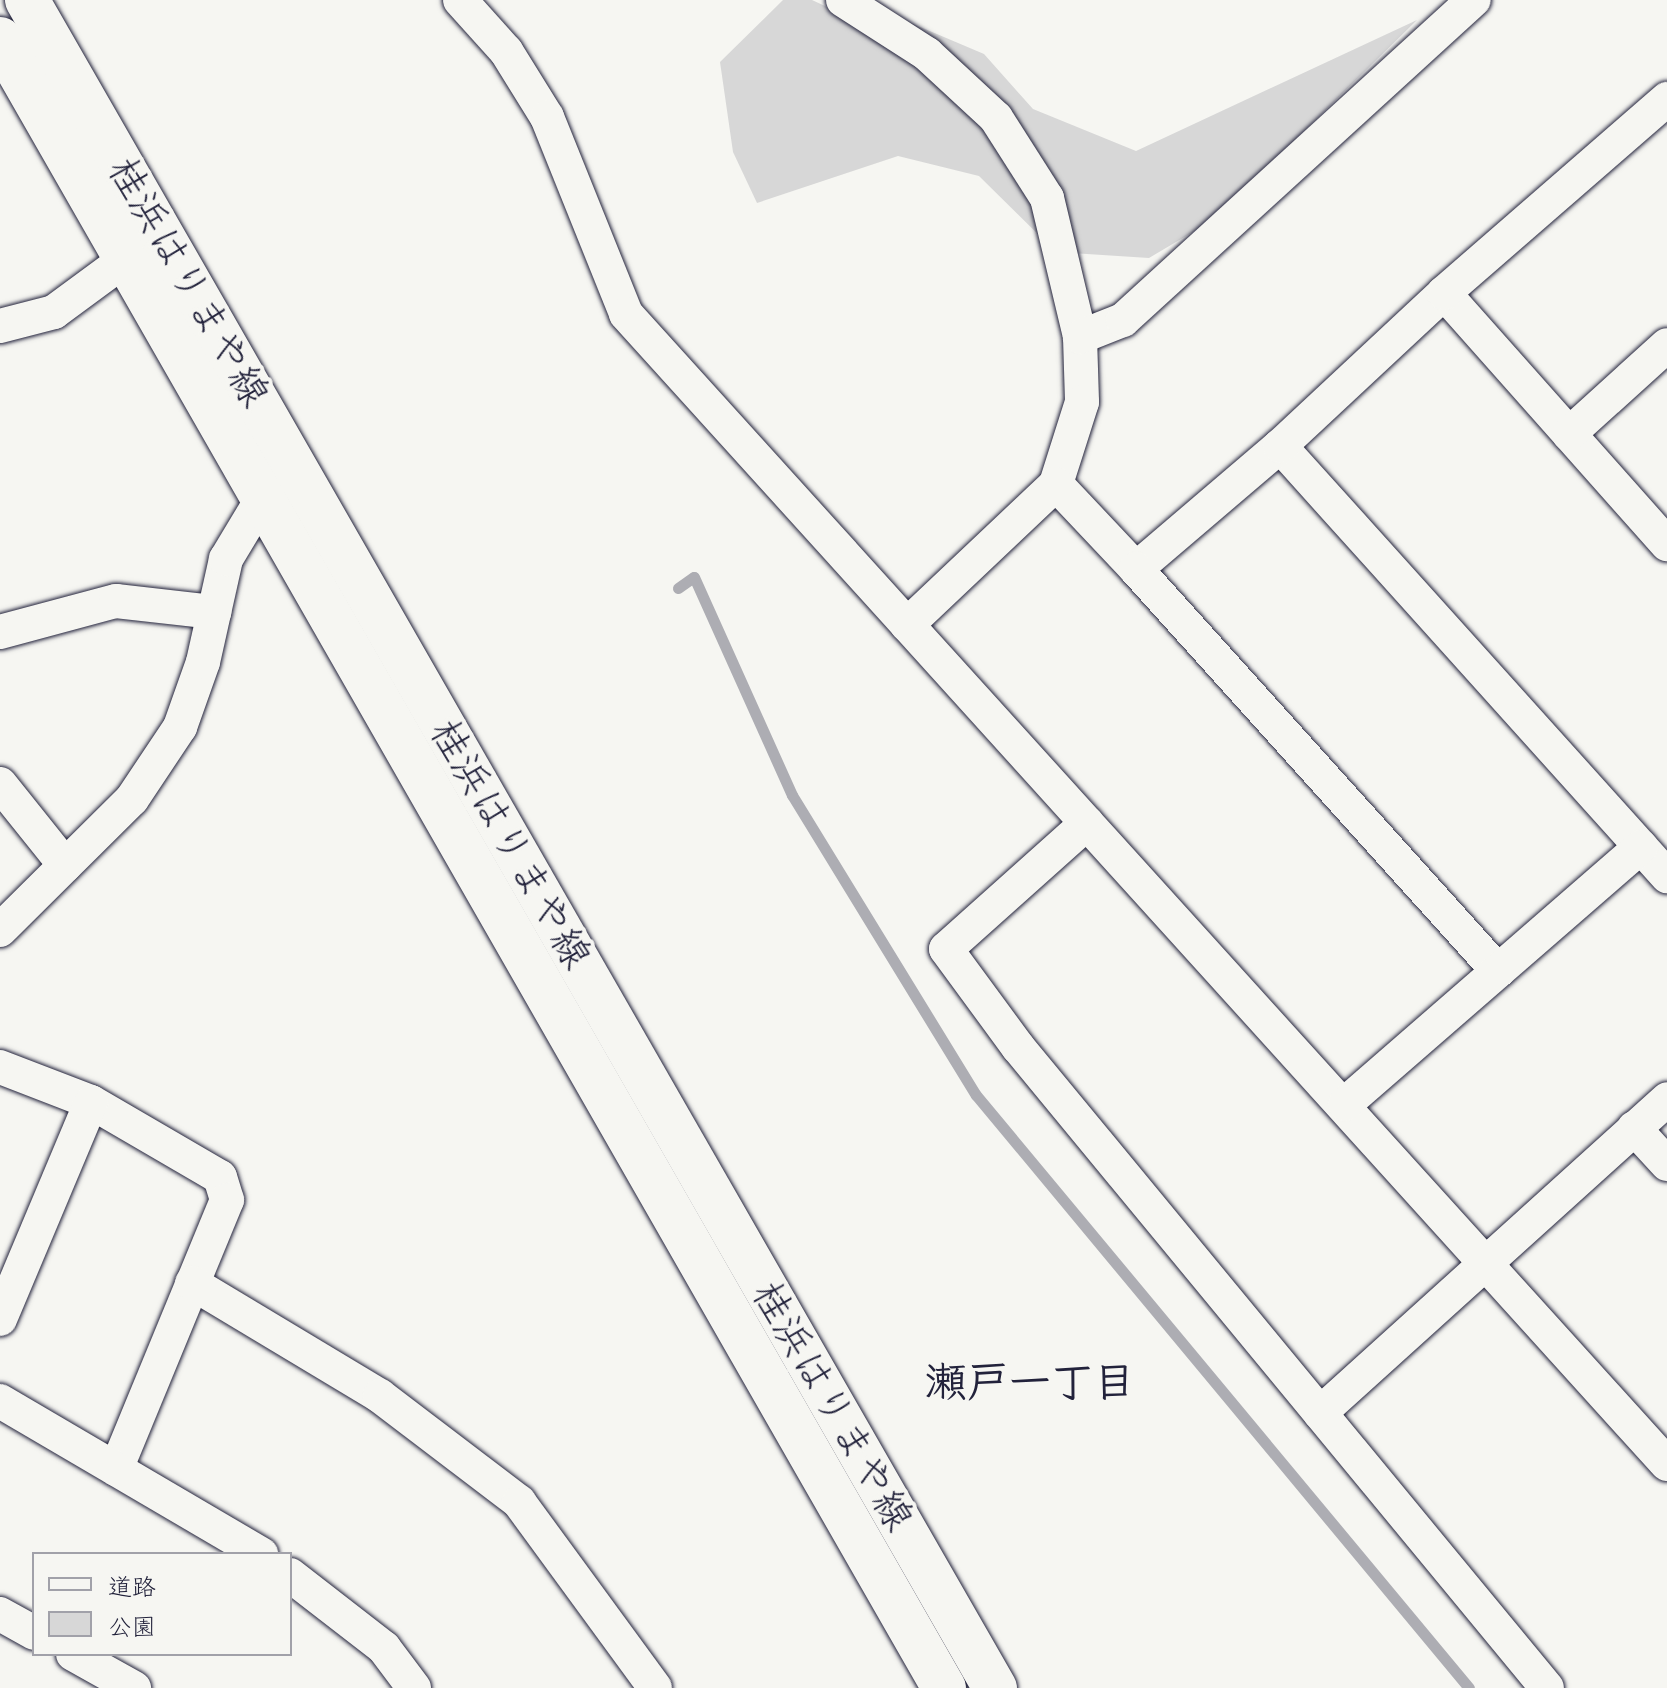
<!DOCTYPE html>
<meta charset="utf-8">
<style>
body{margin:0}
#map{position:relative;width:1667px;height:1688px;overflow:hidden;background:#f6f6f2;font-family:Caveat,"Klee One",sans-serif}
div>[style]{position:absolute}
.green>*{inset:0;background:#d7d7d7}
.stream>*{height:11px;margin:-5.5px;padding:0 5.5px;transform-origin:5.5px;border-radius:5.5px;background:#adadb3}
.roads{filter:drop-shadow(0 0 2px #22223b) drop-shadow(0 0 2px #22223b)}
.minor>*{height:34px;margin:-17px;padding:0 17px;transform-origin:17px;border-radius:17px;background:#f6f6f2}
.primary>*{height:44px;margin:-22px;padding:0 22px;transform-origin:22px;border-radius:22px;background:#f6f6f2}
span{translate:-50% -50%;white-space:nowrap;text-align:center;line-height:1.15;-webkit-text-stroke:8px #f6f6f2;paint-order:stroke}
.street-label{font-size:40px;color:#22223b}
.neighbourhood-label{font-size:42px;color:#22223b;font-weight:700}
.legend{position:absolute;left:32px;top:1552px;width:260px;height:104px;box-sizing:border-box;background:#f6f6f2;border:2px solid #a1a1a9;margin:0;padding:10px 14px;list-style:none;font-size:24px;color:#22223b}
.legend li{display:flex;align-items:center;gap:16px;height:40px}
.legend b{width:40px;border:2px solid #a1a1a9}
</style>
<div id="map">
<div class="green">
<i style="clip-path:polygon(783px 0,812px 0,853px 19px,892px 15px,984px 54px,1033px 109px,1136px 151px,1417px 20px,1298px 137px,1230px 210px,1149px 258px,1056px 252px,979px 176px,898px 156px,757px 203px,733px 152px,720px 62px)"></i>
</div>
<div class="stream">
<i style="left:678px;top:588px;width:19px;rotate:-35deg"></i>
<i style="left:694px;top:577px;width:239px;rotate:65.8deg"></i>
<i style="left:792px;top:795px;width:352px;rotate:58.5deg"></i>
<i style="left:976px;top:1095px;width:771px;rotate:50.26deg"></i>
</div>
<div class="roads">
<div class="minor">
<i style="left:460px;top:0;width:69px;rotate:48deg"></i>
<i style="left:506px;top:51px;width:78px;rotate:58.2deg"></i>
<i style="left:547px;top:117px;width:212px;rotate:68.1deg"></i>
<i style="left:626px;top:314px;width:1551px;rotate:47.85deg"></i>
<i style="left:843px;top:0;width:100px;rotate:32.7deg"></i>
<i style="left:927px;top:54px;width:94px;rotate:42.8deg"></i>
<i style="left:996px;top:118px;width:95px;rotate:57.5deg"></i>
<i style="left:1047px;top:198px;width:143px;rotate:76.6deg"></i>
<i style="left:1080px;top:337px;width:65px;rotate:88.2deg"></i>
<i style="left:1082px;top:402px;width:86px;rotate:107.6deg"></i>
<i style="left:1056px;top:484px;width:205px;rotate:136.6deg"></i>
<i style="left:1444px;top:293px;width:336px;rotate:48.4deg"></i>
<i style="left:0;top:326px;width:56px;rotate:-14.5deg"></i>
<i style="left:54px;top:312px;width:113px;rotate:-36.4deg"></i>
<i style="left:1080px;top:337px;width:46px;rotate:-21.6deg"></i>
<i style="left:1123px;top:320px;width:475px;rotate:-42.4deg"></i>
<i style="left:1569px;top:434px;width:132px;rotate:-42.2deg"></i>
<i style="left:1280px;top:446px;width:579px;rotate:48.01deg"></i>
<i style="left:1056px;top:484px;width:117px;rotate:46.7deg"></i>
<i style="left:1136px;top:569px;width:189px;rotate:-40.5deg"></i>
<i style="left:1280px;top:446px;width:224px;rotate:-43deg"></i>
<i style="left:1444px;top:293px;width:296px;rotate:-41deg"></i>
<i style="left:1136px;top:569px;width:541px;rotate:48deg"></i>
<i style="left:0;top:632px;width:120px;rotate:-15deg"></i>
<i style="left:116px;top:601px;width:99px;rotate:6.4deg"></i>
<i style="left:0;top:784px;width:104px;rotate:51.3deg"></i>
<i style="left:1087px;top:823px;width:189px;rotate:138.2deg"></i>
<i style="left:946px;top:949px;width:122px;rotate:53.7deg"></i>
<i style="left:1018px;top:1047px;width:831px;rotate:50.47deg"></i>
<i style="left:0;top:930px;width:186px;rotate:-44.8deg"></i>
<i style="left:132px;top:799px;width:87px;rotate:-56.3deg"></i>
<i style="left:180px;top:727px;width:69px;rotate:-70.5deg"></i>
<i style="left:203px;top:662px;width:106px;rotate:-77.4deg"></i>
<i style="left:226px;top:559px;width:93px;rotate:-59deg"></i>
<i style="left:0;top:1067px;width:97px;rotate:21deg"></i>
<i style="left:91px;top:1102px;width:149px;rotate:30.2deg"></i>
<i style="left:220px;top:1177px;width:24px;rotate:73deg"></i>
<i style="left:227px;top:1200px;width:291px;rotate:112.4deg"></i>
<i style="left:1345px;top:1104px;width:392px;rotate:-41deg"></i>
<i style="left:1634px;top:1128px;width:49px;rotate:47.5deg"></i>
<i style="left:192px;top:1283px;width:219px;rotate:31deg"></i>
<i style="left:380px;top:1396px;width:175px;rotate:37.3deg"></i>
<i style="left:519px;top:1502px;width:230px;rotate:53.8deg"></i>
<i style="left:0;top:1319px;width:235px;rotate:-67.2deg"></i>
<i style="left:0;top:1401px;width:303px;rotate:30.4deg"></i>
<i style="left:1320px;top:1413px;width:468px;rotate:-42.1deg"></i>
<i style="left:290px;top:1575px;width:119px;rotate:37.8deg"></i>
<i style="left:384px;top:1648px;width:50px;rotate:53.1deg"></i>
<i style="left:0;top:1614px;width:39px;rotate:29deg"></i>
<i style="left:73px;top:1654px;width:70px;rotate:29.1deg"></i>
</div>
<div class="primary">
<i style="left:27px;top:0;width:1946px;rotate:60.17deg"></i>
<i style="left:0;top:39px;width:1900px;rotate:60.21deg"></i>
</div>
</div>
<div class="street-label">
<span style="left:189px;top:282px;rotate:60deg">桂浜はりまや線</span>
<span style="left:511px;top:844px;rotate:60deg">桂浜はりまや線</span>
<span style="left:833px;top:1406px;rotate:60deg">桂浜はりまや線</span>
</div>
<div class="neighbourhood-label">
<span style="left:1030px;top:1383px">瀬戸一丁目</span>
</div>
<ul class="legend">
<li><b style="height:10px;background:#f6f6f2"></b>道路</li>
<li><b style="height:22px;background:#d7d7d7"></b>公園</li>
</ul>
</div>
